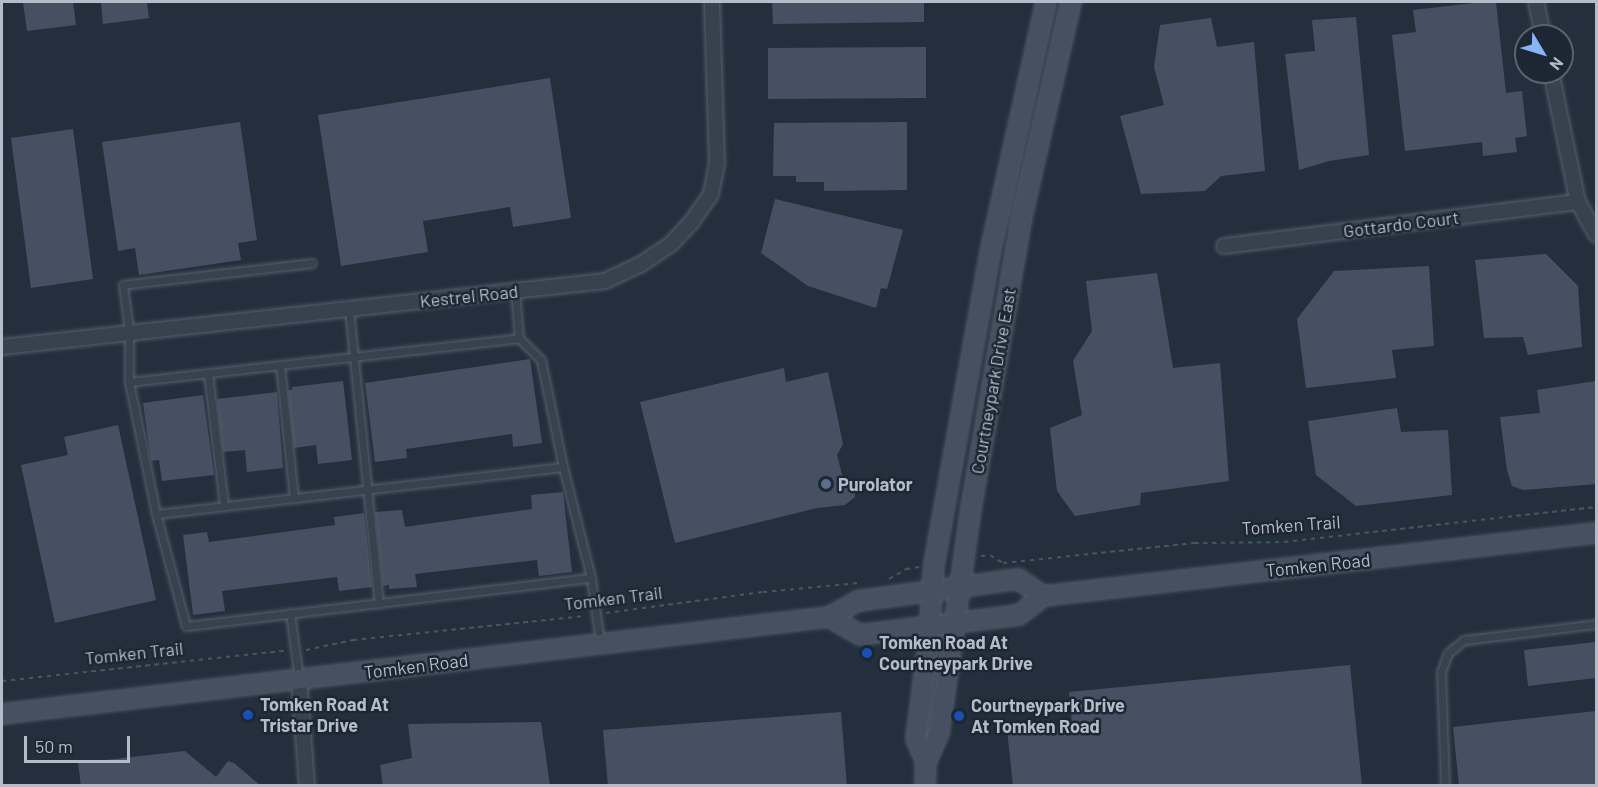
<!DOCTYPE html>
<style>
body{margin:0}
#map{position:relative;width:1598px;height:787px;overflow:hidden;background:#242f3e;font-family:Barlow,sans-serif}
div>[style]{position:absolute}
.building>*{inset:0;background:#455162}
.path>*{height:2px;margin-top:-1px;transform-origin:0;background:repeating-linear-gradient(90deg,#44595c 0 4.5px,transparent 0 9px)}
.roads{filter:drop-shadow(0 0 2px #565f6c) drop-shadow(0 0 2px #565f6c)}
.lane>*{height:7px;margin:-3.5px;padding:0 3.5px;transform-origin:3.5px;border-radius:3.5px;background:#38414e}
.street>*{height:14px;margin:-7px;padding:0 7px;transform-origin:7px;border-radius:7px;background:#38414e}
.secondary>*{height:18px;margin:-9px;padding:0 9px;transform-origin:9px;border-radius:9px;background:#465061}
.dots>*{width:16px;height:16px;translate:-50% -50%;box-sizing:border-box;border:3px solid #1d2633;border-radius:50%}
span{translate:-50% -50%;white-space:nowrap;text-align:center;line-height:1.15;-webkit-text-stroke:5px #1d2633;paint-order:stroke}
.street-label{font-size:18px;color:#b4bcc9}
.poi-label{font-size:18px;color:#b4bcc9;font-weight:700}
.left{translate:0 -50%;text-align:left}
.frame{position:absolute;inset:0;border:3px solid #b4bcc9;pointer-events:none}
.north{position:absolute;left:1514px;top:24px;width:60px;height:60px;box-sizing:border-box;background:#1d2633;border:2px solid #59626f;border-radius:50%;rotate:128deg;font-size:16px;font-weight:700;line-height:24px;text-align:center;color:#b4bcc9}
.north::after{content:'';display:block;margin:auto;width:21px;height:27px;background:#8ab4f8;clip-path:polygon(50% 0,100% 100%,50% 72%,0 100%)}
.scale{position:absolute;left:24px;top:736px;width:106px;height:27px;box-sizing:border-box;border:3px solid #b4bcc9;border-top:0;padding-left:8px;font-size:18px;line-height:21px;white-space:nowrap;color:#b4bcc9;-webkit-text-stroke:4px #1d2633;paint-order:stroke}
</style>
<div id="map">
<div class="building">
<i style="clip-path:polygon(23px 2px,73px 2px,76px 25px,27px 31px)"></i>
<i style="clip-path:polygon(101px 2px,147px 2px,149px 18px,103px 24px)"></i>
<i style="clip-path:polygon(772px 2px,924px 2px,924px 22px,773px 24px)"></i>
<i style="clip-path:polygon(1483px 2px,1496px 2px,1506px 93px,1522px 91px,1527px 136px,1515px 138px,1517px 152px,1483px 156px,1482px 142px,1405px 151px,1392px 35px,1416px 32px,1413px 10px)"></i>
<i style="clip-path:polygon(1356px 17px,1369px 155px,1329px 161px,1299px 170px,1285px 54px,1315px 51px,1312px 20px)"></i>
<i style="clip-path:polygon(1211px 18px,1217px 47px,1254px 42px,1265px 171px,1221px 176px,1205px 191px,1141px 194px,1120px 116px,1164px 105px,1154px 67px,1160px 25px)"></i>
<i style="clip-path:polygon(926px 47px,926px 98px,768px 99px,768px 48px)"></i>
<i style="clip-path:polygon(550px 78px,571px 218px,513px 227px,510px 207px,423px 221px,428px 252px,341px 266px,318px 115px)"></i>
<i style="clip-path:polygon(240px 122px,257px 240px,238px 243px,241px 260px,139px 275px,135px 248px,118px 251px,102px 142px)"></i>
<i style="clip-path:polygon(907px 122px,907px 190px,824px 191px,824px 182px,796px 182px,796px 176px,773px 176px,774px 123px)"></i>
<i style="clip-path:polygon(73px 129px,93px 279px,31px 288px,11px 138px)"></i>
<i style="clip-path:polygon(775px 199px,903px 230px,887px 289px,881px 288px,876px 308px,808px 286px,761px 253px)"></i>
<i style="clip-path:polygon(1546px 254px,1578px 286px,1582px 347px,1528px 355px,1523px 337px,1484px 338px,1475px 260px)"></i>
<i style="clip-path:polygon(1429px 266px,1434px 346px,1392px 350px,1396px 378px,1306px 388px,1297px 319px,1334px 271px)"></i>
<i style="clip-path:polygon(1157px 273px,1173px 368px,1220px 363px,1229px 481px,1141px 493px,1140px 505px,1075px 516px,1057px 491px,1050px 428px,1082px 415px,1073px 361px,1092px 331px,1086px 281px)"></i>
<i style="clip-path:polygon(530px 359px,542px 443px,513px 447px,512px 434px,406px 449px,407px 458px,375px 462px,365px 383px)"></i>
<i style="clip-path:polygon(784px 368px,786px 382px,828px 372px,843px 444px,837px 455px,843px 478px,855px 488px,855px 497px,845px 505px,817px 508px,675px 543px,640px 402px)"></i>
<i style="clip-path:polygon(343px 381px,352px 460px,318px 464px,316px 445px,294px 448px,288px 390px,292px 390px,292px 387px)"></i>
<i style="clip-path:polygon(1596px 381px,1596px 484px,1523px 490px,1512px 486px,1507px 470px,1500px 417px,1540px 413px,1537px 390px)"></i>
<i style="clip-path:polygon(277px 392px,283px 468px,247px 472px,245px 450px,223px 452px,217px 399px)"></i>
<i style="clip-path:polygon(203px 395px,214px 475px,162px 481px,159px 460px,151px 461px,143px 403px)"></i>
<i style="clip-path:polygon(1397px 408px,1401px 432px,1448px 430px,1452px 495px,1356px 506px,1316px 475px,1308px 421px)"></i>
<i style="clip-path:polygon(118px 425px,156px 600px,55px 623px,21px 465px,68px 455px,64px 437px)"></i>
<i style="clip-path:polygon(563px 492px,572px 572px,539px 576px,537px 560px,415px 574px,417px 587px,389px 589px,389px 585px,383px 586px,375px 512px,402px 510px,405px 527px,532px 509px,531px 495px)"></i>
<i style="clip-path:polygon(364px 513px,372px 587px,339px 591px,337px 577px,222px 591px,225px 611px,193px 615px,183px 535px,207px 532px,209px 542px,335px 525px,334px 517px)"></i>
<i style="clip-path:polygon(1596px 642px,1596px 678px,1528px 686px,1524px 650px)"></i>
<i style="clip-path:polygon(1350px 665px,1362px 786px,1013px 786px,1007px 730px,1072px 724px,1069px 692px)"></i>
<i style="clip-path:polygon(1596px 711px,1596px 786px,1459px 786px,1453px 727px)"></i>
<i style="clip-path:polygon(841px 712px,847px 786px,608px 786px,603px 730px)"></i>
<i style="clip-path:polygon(541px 722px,550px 786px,383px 786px,380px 765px,412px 758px,408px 724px)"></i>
<i style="clip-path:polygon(185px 751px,216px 777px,228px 761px,234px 763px,261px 786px,81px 786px,78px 763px)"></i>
</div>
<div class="path">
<i style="left:981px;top:556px;width:9px;rotate:-6deg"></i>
<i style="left:990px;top:555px;width:15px;rotate:32deg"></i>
<i style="left:1003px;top:563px;width:192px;rotate:-6deg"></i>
<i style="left:1194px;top:543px;width:90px;rotate:-0.6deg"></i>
<i style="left:1284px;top:542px;width:314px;rotate:-6.4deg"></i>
<i style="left:889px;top:579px;width:20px;rotate:-30deg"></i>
<i style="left:906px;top:569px;width:13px;rotate:-9deg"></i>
<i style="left:606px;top:613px;width:158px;rotate:-7.6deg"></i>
<i style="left:763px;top:592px;width:96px;rotate:-5.4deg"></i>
<i style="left:306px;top:650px;width:48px;rotate:-12deg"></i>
<i style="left:353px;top:640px;width:233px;rotate:-5.9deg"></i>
<i style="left:2px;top:681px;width:285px;rotate:-6.1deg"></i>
</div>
<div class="roads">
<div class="lane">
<i style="left:312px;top:263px;width:190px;rotate:173.4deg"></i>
<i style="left:123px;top:285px;width:45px;rotate:82.4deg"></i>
<i style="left:129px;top:330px;width:52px;rotate:90deg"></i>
<i style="left:129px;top:382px;width:135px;rotate:78.4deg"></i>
<i style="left:156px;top:514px;width:116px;rotate:75deg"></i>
<i style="left:186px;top:626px;width:408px;rotate:-6.8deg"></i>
<i style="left:515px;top:291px;width:47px;rotate:85.1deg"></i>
<i style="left:519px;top:338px;width:31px;rotate:45deg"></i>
<i style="left:541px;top:360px;width:109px;rotate:78.4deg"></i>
<i style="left:563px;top:467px;width:114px;rotate:75.8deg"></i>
<i style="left:591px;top:578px;width:65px;rotate:82deg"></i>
<i style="left:349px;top:309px;width:296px;rotate:84.2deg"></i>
<i style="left:280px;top:365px;width:134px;rotate:84deg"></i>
<i style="left:208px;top:373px;width:134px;rotate:83.1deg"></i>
<i style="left:129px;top:382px;width:392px;rotate:-6.4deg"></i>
<i style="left:156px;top:514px;width:410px;rotate:-6.6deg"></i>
<i style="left:290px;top:613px;width:67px;rotate:82.2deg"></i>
<i style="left:1445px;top:786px;width:114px;rotate:-92deg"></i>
<i style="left:1441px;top:672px;width:20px;rotate:-70deg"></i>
<i style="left:1448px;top:653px;width:21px;rotate:-39deg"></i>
<i style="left:1464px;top:640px;width:133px;rotate:-6.9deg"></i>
</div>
<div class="street">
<i style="left:1536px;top:2px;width:35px;rotate:78deg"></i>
<i style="left:1551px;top:72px;width:133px;rotate:78.3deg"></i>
<i style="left:1578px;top:202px;width:37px;rotate:61deg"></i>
<i style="left:1224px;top:246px;width:357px;rotate:-7.1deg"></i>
<i style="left:2px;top:347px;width:607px;rotate:-6.25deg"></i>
<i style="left:605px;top:281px;width:38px;rotate:-25deg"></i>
<i style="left:640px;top:265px;width:37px;rotate:-34deg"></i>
<i style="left:671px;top:244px;width:33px;rotate:-47deg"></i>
<i style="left:693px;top:220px;width:32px;rotate:-55deg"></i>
<i style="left:711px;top:194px;width:32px;rotate:-79deg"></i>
<i style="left:717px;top:163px;width:161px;rotate:-91.8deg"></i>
<i style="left:299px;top:679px;width:107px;rotate:85.7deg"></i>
</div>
<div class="secondary">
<i style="left:829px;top:617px;width:36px;rotate:30deg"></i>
<i style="left:860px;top:635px;width:160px;rotate:-7.2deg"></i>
<i style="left:1019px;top:615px;width:31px;rotate:-38deg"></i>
<i style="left:1043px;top:596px;width:557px;rotate:-6.5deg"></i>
<i style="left:2px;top:714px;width:833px;rotate:-6.69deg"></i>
<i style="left:829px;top:617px;width:33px;rotate:-29deg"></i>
<i style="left:858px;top:601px;width:162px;rotate:-7.8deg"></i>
<i style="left:1018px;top:579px;width:30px;rotate:34deg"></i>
<i style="left:926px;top:762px;width:25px;rotate:-113deg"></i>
<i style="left:916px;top:739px;width:93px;rotate:-82.6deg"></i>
<i style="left:928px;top:647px;width:82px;rotate:-85.8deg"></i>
<i style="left:934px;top:565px;width:326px;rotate:-79.8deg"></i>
<i style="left:992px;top:244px;width:248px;rotate:-77.4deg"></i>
<i style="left:925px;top:786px;width:24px;rotate:-88deg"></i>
<i style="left:926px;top:762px;width:32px;rotate:-66deg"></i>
<i style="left:939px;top:733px;width:227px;rotate:-81.9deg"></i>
<i style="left:971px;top:508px;width:296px;rotate:-80.1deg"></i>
<i style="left:1022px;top:216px;width:220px;rotate:-77.1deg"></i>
</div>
</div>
<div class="dots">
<i style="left:826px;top:484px;background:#5c6f8a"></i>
<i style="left:867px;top:653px;background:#1a4fb4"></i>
<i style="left:248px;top:715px;background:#1a4fb4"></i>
<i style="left:959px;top:716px;background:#1a4fb4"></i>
</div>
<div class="street-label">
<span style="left:1401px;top:224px;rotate:-7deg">Gottardo Court</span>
<span style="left:469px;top:296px;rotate:-6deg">Kestrel Road</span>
<span style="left:993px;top:381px;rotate:-80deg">Courtneypark Drive East</span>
<span style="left:1291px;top:525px;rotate:-4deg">Tomken Trail</span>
<span style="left:1318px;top:565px;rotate:-6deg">Tomken Road</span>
<span style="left:613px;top:598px;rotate:-7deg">Tomken Trail</span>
<span style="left:134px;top:653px;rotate:-6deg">Tomken Trail</span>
<span style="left:416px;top:666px;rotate:-7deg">Tomken Road</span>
</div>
<div class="poi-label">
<span class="left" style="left:838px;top:484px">Purolator</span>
<span class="left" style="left:879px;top:653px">Tomken Road At<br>Courtneypark Drive</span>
<span class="left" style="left:260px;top:715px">Tomken Road At<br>Tristar Drive</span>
<span class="left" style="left:971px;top:716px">Courtneypark Drive<br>At Tomken Road</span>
</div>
<div class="frame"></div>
<div class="north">N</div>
<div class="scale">50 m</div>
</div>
